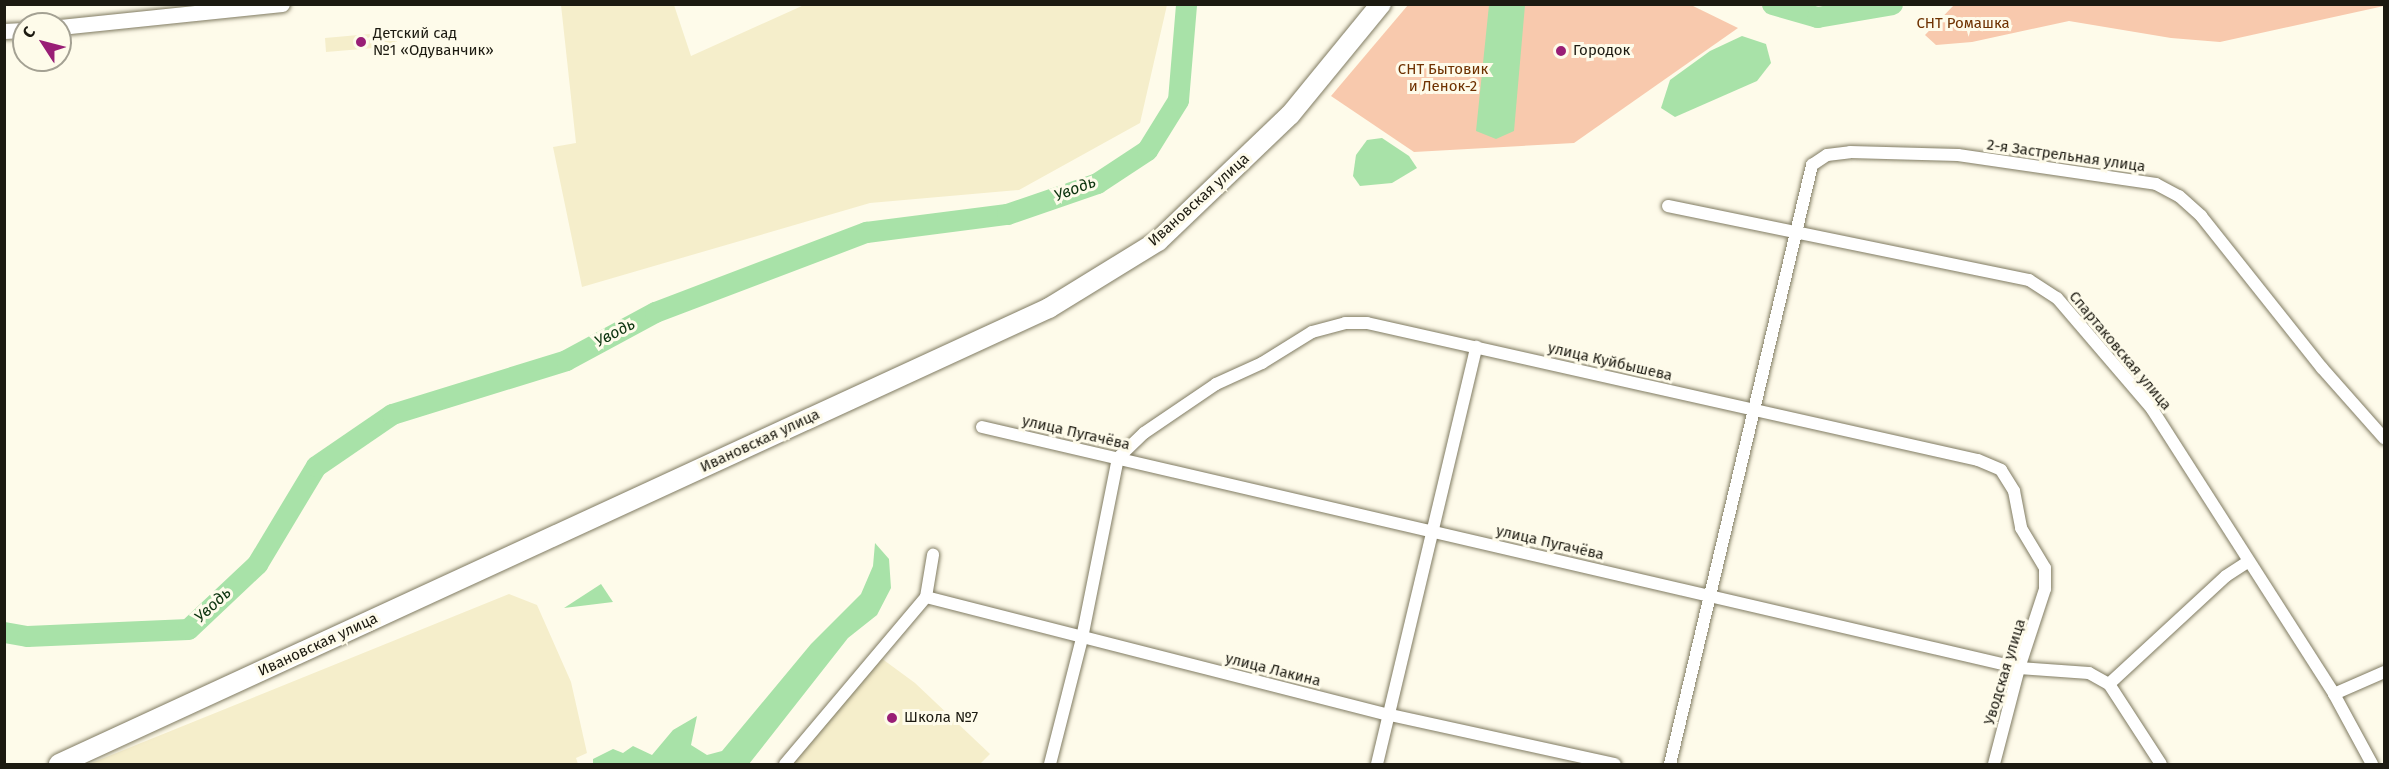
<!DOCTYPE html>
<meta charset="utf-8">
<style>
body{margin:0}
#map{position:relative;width:2389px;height:769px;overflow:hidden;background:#fefbea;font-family:"Fira Sans",sans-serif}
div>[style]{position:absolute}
.built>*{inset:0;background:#f5eecb}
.green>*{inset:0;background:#f8c9ad}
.water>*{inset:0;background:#a8e2a8}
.river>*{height:21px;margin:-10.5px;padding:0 10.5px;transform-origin:10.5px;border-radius:10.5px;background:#a8e2a8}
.roads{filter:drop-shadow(0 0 2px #807b62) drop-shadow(0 0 2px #807b62)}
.minor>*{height:12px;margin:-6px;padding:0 6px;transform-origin:6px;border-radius:6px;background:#fff}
.tertiary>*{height:15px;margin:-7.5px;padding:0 7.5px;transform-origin:7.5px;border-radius:7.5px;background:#fff}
.primary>*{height:20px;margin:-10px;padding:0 10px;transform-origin:10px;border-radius:10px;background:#fff}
.dots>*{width:16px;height:16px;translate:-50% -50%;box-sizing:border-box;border:3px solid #fefbea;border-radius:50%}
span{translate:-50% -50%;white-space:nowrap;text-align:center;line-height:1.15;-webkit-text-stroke:6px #fefbea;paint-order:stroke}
.park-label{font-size:15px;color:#6e3100}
.poi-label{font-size:15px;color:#1c1a11}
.left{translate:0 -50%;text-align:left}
.street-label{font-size:15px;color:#1c1a11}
.water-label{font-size:16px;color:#0b330e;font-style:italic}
.frame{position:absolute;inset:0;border:6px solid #1c1a11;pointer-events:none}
.north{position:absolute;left:12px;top:12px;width:60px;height:60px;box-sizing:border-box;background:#fefbea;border:2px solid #a4a193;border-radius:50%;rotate:306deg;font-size:16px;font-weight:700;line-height:24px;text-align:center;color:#1c1a11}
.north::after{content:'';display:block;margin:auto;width:21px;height:27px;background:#991e76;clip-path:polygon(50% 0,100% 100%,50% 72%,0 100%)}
</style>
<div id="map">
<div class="built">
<i style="clip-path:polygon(561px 5px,674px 5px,691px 56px,804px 5px,1167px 5px,1140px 123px,1019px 190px,870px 203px,582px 287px,553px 147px,576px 143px)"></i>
<i style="clip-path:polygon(381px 33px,381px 37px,396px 36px,397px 46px,326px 52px,325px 38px)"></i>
<i style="clip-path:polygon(509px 594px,537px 605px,571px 682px,587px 753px,576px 758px,578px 764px,89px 764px)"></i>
<i style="clip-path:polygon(881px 658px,915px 683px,990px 754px,980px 764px,793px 764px)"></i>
</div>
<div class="green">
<i style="clip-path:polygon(1408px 5px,1691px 5px,1738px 28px,1574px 143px,1414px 152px,1331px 96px)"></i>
<i style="clip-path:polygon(1954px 5px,2384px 4px,2384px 6px,2220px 42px,2171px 38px,2069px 21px,1972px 42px,1936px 45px,1925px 35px)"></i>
</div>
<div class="water">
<i style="clip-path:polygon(1489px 5px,1525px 5px,1514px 131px,1496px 139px,1476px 131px)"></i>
<i style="clip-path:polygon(1742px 36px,1766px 44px,1771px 63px,1757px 81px,1675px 117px,1661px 108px,1670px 80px,1710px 51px)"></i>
<i style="clip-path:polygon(1382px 138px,1409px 156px,1417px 168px,1392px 183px,1360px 186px,1353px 176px,1356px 155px,1367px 140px)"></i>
<i style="clip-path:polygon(875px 543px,889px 559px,891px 588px,877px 615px,848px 638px,749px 764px,593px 764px,593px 759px,613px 749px,623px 753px,633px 746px,652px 755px,673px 730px,697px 716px,691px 745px,707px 755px,722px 751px,811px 644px,861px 594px,873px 566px)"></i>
<i style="clip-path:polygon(601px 584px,613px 602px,564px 608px)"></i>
</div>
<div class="river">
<i style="left:1772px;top:4px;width:47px;rotate:16.1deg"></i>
<i style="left:1817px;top:17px;width:76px;rotate:-9.8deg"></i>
<i style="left:4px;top:632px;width:23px;rotate:10deg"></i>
<i style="left:27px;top:636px;width:161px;rotate:-2.5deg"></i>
<i style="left:188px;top:629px;width:95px;rotate:-43.3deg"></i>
<i style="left:257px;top:564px;width:114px;rotate:-59deg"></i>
<i style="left:316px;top:466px;width:92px;rotate:-34.4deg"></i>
<i style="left:392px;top:414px;width:182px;rotate:-17.2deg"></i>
<i style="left:566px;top:360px;width:101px;rotate:-28.3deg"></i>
<i style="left:655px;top:312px;width:226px;rotate:-20.8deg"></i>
<i style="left:866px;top:232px;width:142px;rotate:-7.3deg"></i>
<i style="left:1007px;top:214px;width:95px;rotate:-19deg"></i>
<i style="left:1097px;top:183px;width:60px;rotate:-33.4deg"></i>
<i style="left:1147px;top:150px;width:59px;rotate:-58.2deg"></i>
<i style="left:1178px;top:100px;width:96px;rotate:-85.2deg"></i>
</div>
<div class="roads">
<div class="minor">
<i style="left:1668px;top:206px;width:369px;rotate:11.6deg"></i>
<i style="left:2029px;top:280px;width:33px;rotate:33deg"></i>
<i style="left:2057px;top:298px;width:146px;rotate:49.4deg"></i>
<i style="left:2152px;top:409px;width:338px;rotate:57.4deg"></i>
<i style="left:2334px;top:694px;width:80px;rotate:61.5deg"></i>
<i style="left:982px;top:427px;width:1065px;rotate:13.08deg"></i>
<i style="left:2019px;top:668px;width:70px;rotate:4.1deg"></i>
<i style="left:2089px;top:673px;width:23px;rotate:29deg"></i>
<i style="left:2109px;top:684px;width:95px;rotate:57deg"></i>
<i style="left:926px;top:597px;width:479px;rotate:14.3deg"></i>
<i style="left:1390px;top:715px;width:230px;rotate:12.3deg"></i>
<i style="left:2109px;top:684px;width:159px;rotate:-42.7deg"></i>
<i style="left:2226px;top:576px;width:27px;rotate:-33deg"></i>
<i style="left:2334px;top:694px;width:55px;rotate:-23.7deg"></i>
<i style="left:785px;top:764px;width:219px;rotate:-49.8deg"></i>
<i style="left:926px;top:597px;width:43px;rotate:-80.5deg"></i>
<i style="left:1050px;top:764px;width:130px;rotate:-75.7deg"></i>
<i style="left:1082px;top:638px;width:184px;rotate:-78.7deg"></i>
<i style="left:1118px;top:458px;width:36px;rotate:-44deg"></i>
<i style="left:1144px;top:433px;width:87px;rotate:-34.2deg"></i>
<i style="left:1216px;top:384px;width:51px;rotate:-24.5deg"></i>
<i style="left:1262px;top:363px;width:59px;rotate:-31.8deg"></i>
<i style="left:1312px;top:332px;width:34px;rotate:-15deg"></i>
<i style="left:1345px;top:323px;width:22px"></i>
<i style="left:1367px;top:323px;width:626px;rotate:12.64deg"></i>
<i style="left:1978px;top:460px;width:25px;rotate:23deg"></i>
<i style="left:2001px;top:470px;width:25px;rotate:58deg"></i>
<i style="left:2014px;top:491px;width:38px;rotate:79deg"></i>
<i style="left:2021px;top:528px;width:47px;rotate:59deg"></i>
<i style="left:2045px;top:568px;width:21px;rotate:90deg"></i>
<i style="left:2045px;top:589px;width:83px;rotate:108.2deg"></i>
<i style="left:2019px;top:668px;width:99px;rotate:104.6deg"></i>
<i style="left:1377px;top:764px;width:429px;rotate:-76.6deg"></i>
<i style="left:1670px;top:764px;width:616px;rotate:-76.66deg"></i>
<i style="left:1812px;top:165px;width:18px;rotate:-34deg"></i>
<i style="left:1827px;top:155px;width:23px;rotate:-7deg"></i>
<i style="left:1850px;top:152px;width:108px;rotate:1.6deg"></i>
<i style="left:1958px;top:155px;width:200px;rotate:8.3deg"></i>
<i style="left:2156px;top:184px;width:26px;rotate:28deg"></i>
<i style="left:2179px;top:196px;width:30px;rotate:42deg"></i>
<i style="left:2201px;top:216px;width:194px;rotate:51.5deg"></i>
<i style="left:2322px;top:368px;width:94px;rotate:48.5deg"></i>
</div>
<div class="tertiary">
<i style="left:60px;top:27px;width:223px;rotate:-5.9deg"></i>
<i style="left:4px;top:31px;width:20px;rotate:-3deg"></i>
</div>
<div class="primary">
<i style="left:59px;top:764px;width:1090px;rotate:-24.73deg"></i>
<i style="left:1049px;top:308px;width:128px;rotate:-31.6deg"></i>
<i style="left:1158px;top:241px;width:182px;rotate:-43.7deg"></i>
<i style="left:1290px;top:115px;width:144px;rotate:-50.7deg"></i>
</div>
</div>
<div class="dots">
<i style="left:361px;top:42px;background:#991e76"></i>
<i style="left:1561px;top:51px;background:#991e76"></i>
<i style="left:892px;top:718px;background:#991e76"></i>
</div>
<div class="park-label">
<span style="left:1963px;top:24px">СНТ Ромашка</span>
<span style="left:1443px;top:78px">СНТ Бытовик<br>и Ленок-2</span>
</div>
<div class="poi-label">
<span class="left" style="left:373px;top:42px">Детский сад<br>№1 «Одуванчик»</span>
<span class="left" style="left:1573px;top:51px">Городок</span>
<span class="left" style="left:904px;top:718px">Школа №7</span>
</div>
<div class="street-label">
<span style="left:2066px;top:156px;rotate:8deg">2-я Застрельная улица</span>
<span style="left:1199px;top:200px;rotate:-42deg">Ивановская улица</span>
<span style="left:2120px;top:351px;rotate:50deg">Спартаковская улица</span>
<span style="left:1610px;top:362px;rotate:13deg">улица Куйбышева</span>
<span style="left:1076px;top:433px;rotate:13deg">улица Пугачёва</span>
<span style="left:760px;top:441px;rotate:-25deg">Ивановская улица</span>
<span style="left:1550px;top:543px;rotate:13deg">улица Пугачёва</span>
<span style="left:318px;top:645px;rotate:-25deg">Ивановская улица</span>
<span style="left:1273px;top:670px;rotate:14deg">улица Лакина</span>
<span style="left:2005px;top:672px;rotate:-73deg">Уводская улица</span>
</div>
<div class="water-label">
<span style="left:1075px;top:189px;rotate:-21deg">Уводь</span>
<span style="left:615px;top:333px;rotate:-28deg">Уводь</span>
<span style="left:213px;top:605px;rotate:-43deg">Уводь</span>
</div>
<div class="frame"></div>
<div class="north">С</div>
</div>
